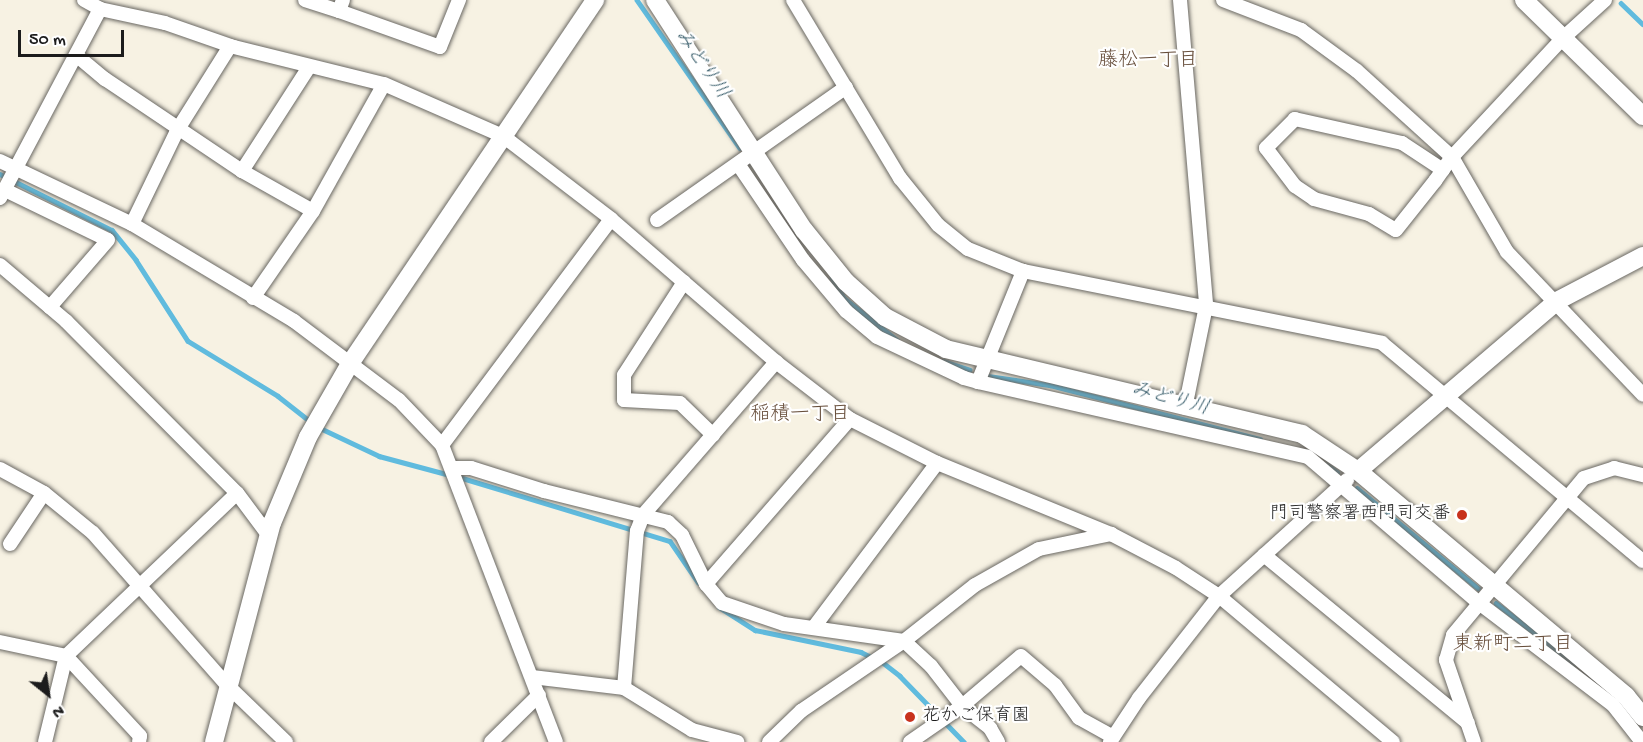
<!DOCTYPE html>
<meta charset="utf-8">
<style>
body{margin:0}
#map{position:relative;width:1643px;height:742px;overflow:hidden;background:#f7f2e3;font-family:"Gochi Hand","Klee One",sans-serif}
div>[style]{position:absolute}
.stream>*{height:4.5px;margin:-2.25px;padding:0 2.25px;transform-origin:2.25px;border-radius:2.25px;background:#60bbde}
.roads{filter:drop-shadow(0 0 2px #696762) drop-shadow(0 0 2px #696762)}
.minor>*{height:14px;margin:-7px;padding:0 7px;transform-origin:7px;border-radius:7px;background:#fff}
.tertiary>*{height:18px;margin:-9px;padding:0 9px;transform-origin:9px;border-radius:9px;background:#fff}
.dots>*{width:16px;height:16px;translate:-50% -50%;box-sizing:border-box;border:3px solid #fff;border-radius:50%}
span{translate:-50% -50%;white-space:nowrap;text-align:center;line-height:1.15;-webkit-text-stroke:4.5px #fff;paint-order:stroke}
.poi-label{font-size:18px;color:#1c1c1c}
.right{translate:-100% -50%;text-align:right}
.left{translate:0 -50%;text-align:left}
.neighbourhood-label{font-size:20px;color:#674e3b}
.water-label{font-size:20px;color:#375c6a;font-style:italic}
.north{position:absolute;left:18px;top:664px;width:60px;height:60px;-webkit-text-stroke:4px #fff;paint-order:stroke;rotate:150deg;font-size:16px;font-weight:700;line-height:24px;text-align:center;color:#1c1c1c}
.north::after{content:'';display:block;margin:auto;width:21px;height:27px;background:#1c1c1c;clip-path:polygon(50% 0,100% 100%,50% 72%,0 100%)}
.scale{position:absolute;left:18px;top:30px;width:106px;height:27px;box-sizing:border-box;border:3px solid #1c1c1c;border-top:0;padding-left:8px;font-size:18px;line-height:21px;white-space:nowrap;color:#1c1c1c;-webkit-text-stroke:4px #fff;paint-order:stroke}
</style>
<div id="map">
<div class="stream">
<i style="left:637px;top:0;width:180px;rotate:55.2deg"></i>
<i style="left:1621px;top:3px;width:30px;rotate:44deg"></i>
<i style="left:0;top:174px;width:125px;rotate:26.6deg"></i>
<i style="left:112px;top:230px;width:38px;rotate:51deg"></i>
<i style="left:136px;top:260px;width:96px;rotate:57.3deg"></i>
<i style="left:188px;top:341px;width:105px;rotate:31.4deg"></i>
<i style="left:278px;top:396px;width:42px;rotate:38.2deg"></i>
<i style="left:832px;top:278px;width:23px;rotate:59deg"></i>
<i style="left:844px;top:298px;width:68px;rotate:38.4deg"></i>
<i style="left:943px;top:361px;width:28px;rotate:18deg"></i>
<i style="left:988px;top:376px;width:63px;rotate:8.3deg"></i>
<i style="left:1050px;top:385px;width:217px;rotate:14.4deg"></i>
<i style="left:318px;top:427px;width:68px;rotate:25.4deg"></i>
<i style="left:379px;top:456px;width:73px;rotate:15deg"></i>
<i style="left:1326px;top:464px;width:14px;rotate:36deg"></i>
<i style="left:459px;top:477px;width:220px;rotate:16.9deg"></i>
<i style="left:670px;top:541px;width:50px;rotate:55.7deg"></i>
<i style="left:1357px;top:488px;width:157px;rotate:39.6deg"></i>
<i style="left:1496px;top:603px;width:100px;rotate:37.7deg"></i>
<i style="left:719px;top:607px;width:43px;rotate:32.6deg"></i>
<i style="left:755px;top:630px;width:108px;rotate:11.7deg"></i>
<i style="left:861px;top:652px;width:13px;rotate:27deg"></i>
<i style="left:881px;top:661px;width:24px;rotate:38deg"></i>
<i style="left:900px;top:676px;width:92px;rotate:45.9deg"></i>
</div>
<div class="roads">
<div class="minor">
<i style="left:84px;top:0;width:18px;rotate:29deg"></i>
<i style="left:100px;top:9px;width:66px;rotate:12.2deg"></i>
<i style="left:165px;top:23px;width:73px;rotate:19.2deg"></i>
<i style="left:234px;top:47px;width:154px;rotate:13.9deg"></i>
<i style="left:384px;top:84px;width:130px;rotate:23.6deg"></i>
<i style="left:503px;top:136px;width:136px;rotate:37.5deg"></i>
<i style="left:611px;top:219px;width:218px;rotate:40.9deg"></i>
<i style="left:776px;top:362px;width:93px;rotate:37.6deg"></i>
<i style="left:850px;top:419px;width:97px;rotate:26.8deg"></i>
<i style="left:937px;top:463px;width:188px;rotate:22.2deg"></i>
<i style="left:1111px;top:534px;width:73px;rotate:27.6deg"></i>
<i style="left:1176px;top:568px;width:51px;rotate:33.1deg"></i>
<i style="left:1219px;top:596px;width:227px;rotate:40deg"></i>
<i style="left:305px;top:0;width:36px;rotate:18deg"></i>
<i style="left:339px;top:11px;width:12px;rotate:-70deg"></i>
<i style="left:793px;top:0;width:208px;rotate:59deg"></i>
<i style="left:900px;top:178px;width:60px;rotate:51deg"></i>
<i style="left:938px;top:225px;width:38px;rotate:39deg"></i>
<i style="left:968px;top:249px;width:59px;rotate:21.8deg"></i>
<i style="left:1023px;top:271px;width:366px;rotate:11.3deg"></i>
<i style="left:1382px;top:343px;width:340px;rotate:39.9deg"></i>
<i style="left:1180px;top:0;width:307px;rotate:85.1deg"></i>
<i style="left:1206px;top:306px;width:104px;rotate:101.6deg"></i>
<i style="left:1223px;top:0;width:84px;rotate:21deg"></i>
<i style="left:1301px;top:30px;width:69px;rotate:36.2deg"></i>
<i style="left:1357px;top:71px;width:128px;rotate:42.2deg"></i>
<i style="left:1452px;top:157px;width:110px;rotate:59.9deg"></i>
<i style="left:1507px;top:252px;width:197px;rotate:46.4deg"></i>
<i style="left:339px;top:11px;width:107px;rotate:19.6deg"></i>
<i style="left:440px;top:47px;width:51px;rotate:-68deg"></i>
<i style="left:76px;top:55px;width:38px;rotate:40deg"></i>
<i style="left:105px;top:79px;width:165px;rotate:33.9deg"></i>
<i style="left:309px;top:67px;width:124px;rotate:122.8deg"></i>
<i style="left:242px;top:171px;width:81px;rotate:29.4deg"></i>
<i style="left:0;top:161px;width:146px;rotate:25.5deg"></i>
<i style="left:132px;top:224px;width:189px;rotate:30.9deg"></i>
<i style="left:294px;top:321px;width:131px;rotate:37deg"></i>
<i style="left:399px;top:400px;width:62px;rotate:46.3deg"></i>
<i style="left:442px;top:445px;width:318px;rotate:69deg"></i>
<i style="left:738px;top:164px;width:116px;rotate:55.9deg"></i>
<i style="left:803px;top:260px;width:67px;rotate:49.9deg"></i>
<i style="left:846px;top:311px;width:40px;rotate:40deg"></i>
<i style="left:877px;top:337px;width:96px;rotate:25.2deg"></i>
<i style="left:964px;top:378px;width:15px;rotate:16deg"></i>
<i style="left:978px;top:382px;width:120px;rotate:-67.9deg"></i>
<i style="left:1443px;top:170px;width:49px;rotate:-146.6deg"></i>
<i style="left:1402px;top:143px;width:110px;rotate:-167.4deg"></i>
<i style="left:1295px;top:119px;width:41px;rotate:135deg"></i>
<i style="left:1266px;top:148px;width:48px;rotate:52.7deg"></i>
<i style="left:1295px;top:186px;width:23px;rotate:34deg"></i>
<i style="left:1314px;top:199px;width:57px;rotate:15.3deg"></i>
<i style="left:1369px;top:214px;width:31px;rotate:31deg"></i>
<i style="left:1396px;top:230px;width:63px;rotate:-51.5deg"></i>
<i style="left:1435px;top:181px;width:29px;rotate:-55deg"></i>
<i style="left:1452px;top:157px;width:161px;rotate:-47deg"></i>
<i style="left:1562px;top:39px;width:58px;rotate:-42.2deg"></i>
<i style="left:5px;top:190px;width:114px;rotate:25.9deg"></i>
<i style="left:108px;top:240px;width:89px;rotate:130.9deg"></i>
<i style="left:0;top:198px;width:214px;rotate:-62.1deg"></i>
<i style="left:657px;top:220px;width:231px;rotate:-35.1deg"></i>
<i style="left:132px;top:224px;width:106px;rotate:-64.2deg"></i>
<i style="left:178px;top:129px;width:98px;rotate:-57.9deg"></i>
<i style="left:0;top:265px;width:87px;rotate:40.3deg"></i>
<i style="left:66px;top:321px;width:243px;rotate:45.2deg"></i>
<i style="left:237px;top:493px;width:54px;rotate:53.3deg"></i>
<i style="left:684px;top:282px;width:111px;rotate:122.8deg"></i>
<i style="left:624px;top:375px;width:25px;rotate:90deg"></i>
<i style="left:624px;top:400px;width:56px;rotate:3.1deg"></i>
<i style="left:680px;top:403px;width:46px;rotate:44.1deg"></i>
<i style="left:253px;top:298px;width:106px;rotate:-55.4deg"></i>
<i style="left:313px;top:211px;width:145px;rotate:-60.8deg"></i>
<i style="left:978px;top:382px;width:338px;rotate:12.8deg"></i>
<i style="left:1308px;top:457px;width:225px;rotate:40.5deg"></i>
<i style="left:1479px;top:603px;width:168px;rotate:37.3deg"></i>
<i style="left:1613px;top:705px;width:47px;rotate:51.9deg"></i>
<i style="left:442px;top:445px;width:282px;rotate:-53.2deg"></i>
<i style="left:453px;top:468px;width:18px"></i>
<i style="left:471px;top:468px;width:77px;rotate:17.5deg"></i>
<i style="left:544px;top:491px;width:128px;rotate:14deg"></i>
<i style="left:668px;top:522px;width:19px;rotate:43deg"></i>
<i style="left:682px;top:535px;width:55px;rotate:63.9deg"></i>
<i style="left:706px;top:584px;width:25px;rotate:50deg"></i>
<i style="left:722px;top:603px;width:65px;rotate:18.7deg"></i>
<i style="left:784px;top:624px;width:121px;rotate:8.1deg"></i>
<i style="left:904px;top:641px;width:37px;rotate:43deg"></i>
<i style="left:931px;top:666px;width:51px;rotate:52.2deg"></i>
<i style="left:962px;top:706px;width:36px;rotate:38deg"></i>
<i style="left:990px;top:728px;width:16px;rotate:60deg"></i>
<i style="left:0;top:469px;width:50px;rotate:28.6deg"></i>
<i style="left:44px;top:493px;width:63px;rotate:39.2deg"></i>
<i style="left:93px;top:533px;width:203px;rotate:48.6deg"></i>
<i style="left:227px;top:685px;width:82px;rotate:44deg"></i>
<i style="left:10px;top:544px;width:61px;rotate:-56.3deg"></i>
<i style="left:1264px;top:555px;width:264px;rotate:39.5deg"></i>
<i style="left:706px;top:584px;width:219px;rotate:-48.9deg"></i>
<i style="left:814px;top:627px;width:205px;rotate:-53.1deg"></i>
<i style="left:0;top:642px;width:67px;rotate:12deg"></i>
<i style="left:66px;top:656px;width:109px;rotate:47.2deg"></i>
<i style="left:140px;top:736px;width:6px;rotate:99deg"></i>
<i style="left:532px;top:677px;width:93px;rotate:6.8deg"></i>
<i style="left:624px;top:688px;width:158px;rotate:-85.3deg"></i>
<i style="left:637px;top:531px;width:17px;rotate:-69deg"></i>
<i style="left:643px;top:515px;width:203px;rotate:-49deg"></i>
<i style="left:624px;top:688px;width:80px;rotate:31.7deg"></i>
<i style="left:692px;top:730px;width:47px;rotate:14.9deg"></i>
<i style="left:45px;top:742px;width:89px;rotate:-76.3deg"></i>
<i style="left:66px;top:656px;width:236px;rotate:-43.6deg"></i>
<i style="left:491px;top:742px;width:67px;rotate:-44.4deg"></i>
<i style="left:769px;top:742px;width:45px;rotate:-44.1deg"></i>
<i style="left:801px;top:711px;width:125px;rotate:-34.2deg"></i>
<i style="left:904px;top:641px;width:90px;rotate:-38.3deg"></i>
<i style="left:975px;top:585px;width:73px;rotate:-29.4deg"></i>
<i style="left:1039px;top:549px;width:74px;rotate:-11.8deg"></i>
<i style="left:910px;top:742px;width:63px;rotate:-34.7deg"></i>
<i style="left:962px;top:706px;width:77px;rotate:-40.3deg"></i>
<i style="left:1021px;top:656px;width:45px;rotate:40.5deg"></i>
<i style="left:1055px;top:685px;width:41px;rotate:54deg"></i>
<i style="left:1079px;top:718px;width:39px;rotate:29deg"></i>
<i style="left:1110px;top:742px;width:53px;rotate:-56.6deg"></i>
<i style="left:1139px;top:698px;width:130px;rotate:-51.9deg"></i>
<i style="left:1219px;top:596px;width:173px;rotate:-42.2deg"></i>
<i style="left:1474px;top:742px;width:87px;rotate:-108.9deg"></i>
<i style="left:1446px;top:660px;width:26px;rotate:-74deg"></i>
<i style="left:1453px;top:635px;width:204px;rotate:-50.2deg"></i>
<i style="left:1584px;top:478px;width:32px;rotate:-18deg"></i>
<i style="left:1614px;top:468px;width:30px;rotate:14deg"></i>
</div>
<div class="tertiary">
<i style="left:655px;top:0;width:274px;rotate:57.1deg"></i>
<i style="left:804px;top:230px;width:67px;rotate:51.1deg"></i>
<i style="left:846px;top:282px;width:52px;rotate:41.9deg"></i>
<i style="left:885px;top:317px;width:69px;rotate:27.7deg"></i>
<i style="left:946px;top:349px;width:366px;rotate:13.4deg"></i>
<i style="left:1302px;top:434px;width:67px;rotate:33.5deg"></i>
<i style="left:1358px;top:471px;width:350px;rotate:40deg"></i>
<i style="left:1626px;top:696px;width:27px;rotate:51deg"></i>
<i style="left:1524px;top:0;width:166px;rotate:44.3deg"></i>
<i style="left:1358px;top:471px;width:262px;rotate:-40.5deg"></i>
<i style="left:1557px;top:301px;width:97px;rotate:-27.6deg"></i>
<i style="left:214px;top:742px;width:227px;rotate:-75.2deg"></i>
<i style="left:272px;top:523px;width:93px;rotate:-67.3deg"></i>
<i style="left:308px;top:437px;width:86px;rotate:-60.2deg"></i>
<i style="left:351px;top:362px;width:437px;rotate:-56deg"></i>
</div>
</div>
<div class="dots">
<i style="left:1462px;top:515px;background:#c8321e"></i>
<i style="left:910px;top:717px;background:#c8321e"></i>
</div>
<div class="poi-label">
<span class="right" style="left:1450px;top:515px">門司警察署西門司交番</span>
<span class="left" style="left:922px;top:717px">花かご保育園</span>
</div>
<div class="neighbourhood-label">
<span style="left:1148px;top:61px">藤松一丁目</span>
<span style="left:800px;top:415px">稲積一丁目</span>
<span style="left:1513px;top:645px">東新町二丁目</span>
</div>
<div class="water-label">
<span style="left:701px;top:65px;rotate:55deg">みどり川</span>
<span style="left:1170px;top:400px;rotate:15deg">みどり川</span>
</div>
<div class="north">N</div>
<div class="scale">50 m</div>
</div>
